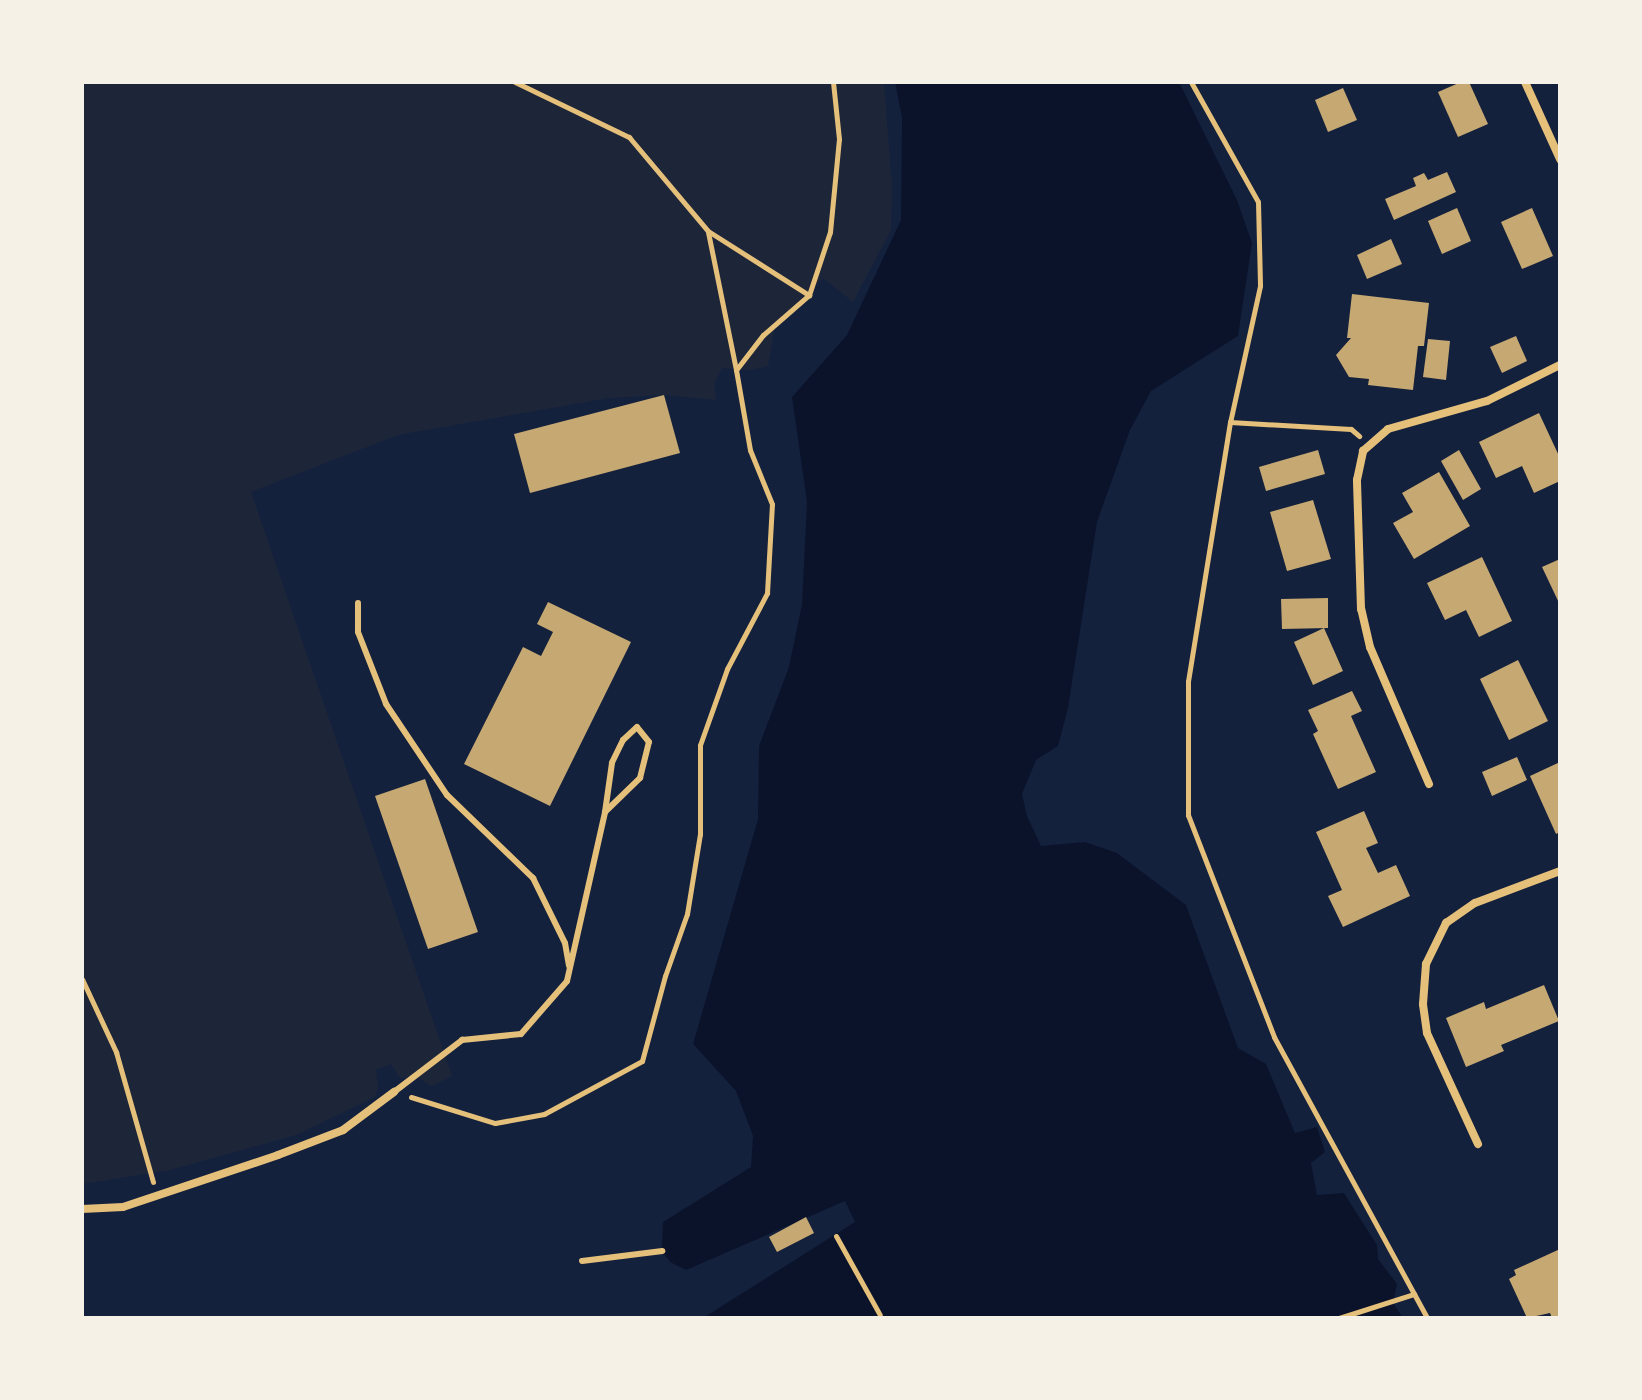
<!DOCTYPE html>
<style>
body{margin:0}
#map{position:relative;width:1642px;height:1400px;overflow:hidden;background:#14213d;font-family:Roboto,sans-serif}
div>[style]{position:absolute}
.green>*{inset:0;background:#1d2539}
.water>*{inset:0;background:#0b132b}
.building>*{inset:0;background:#c6a872}
.path>*{height:5px;margin:-2.5px;padding:0 2.5px;transform-origin:2.5px;border-radius:2.5px;background:#e5c07b}
.service>*{height:6px;margin:-3px;padding:0 3px;transform-origin:3px;border-radius:3px;background:#e5c07b}
.minor>*{height:8px;margin:-4px;padding:0 4px;transform-origin:4px;border-radius:4px;background:#e5c07b}
span{translate:-50% -50%;white-space:nowrap;text-align:center;line-height:1.15;-webkit-text-stroke:6px #f6f1e7;paint-order:stroke}
.frame{position:absolute;inset:0;border:84px solid #f6f1e7;pointer-events:none}
</style>
<div id="map">
<div class="green">
<i style="clip-path:polygon(82px 82px,884px 82px,892px 187px,891px 230px,853px 302px,823px 278px,775px 325px,768px 366px,751px 370px,722px 368px,714px 384px,716px 400px,664px 395px,609px 398px,398px 435px,251px 492px,452px 1076px,432px 1086px,416px 1077px,400px 1078px,391px 1064px,376px 1070px,378px 1088px,375px 1097px,296px 1135px,170px 1170px,82px 1184px)"></i>
</div>
<div class="water">
<i style="clip-path:polygon(895px 82px,1179px 82px,1237px 200px,1252px 243px,1238px 336px,1151px 391px,1130px 430px,1097px 522px,1068px 708px,1058px 746px,1036px 760px,1022px 794px,1027px 816px,1041px 846px,1085px 842px,1117px 853px,1186px 905px,1238px 1048px,1266px 1064px,1295px 1133px,1317px 1127px,1325px 1152px,1311px 1163px,1317px 1195px,1344px 1193px,1377px 1245px,1378px 1259px,1397px 1284px,1393px 1303px,1403px 1318px,703px 1318px,855px 1222px,845px 1201px,686px 1270px,670px 1262px,662px 1251px,663px 1222px,751px 1167px,753px 1136px,736px 1091px,693px 1044px,758px 819px,759px 746px,789px 667px,802px 604px,807px 502px,792px 397px,847px 335px,901px 220px,902px 118px)"></i>
</div>
<div class="building">
<i style="clip-path:polygon(1461px 82px,1469px 82px,1488px 124px,1458px 137px,1438px 92px)"></i>
<i style="clip-path:polygon(1343px 88px,1357px 120px,1328px 132px,1315px 100px)"></i>
<i style="clip-path:polygon(1447px 172px,1456px 192px,1394px 220px,1385px 199px,1416px 186px,1413px 178px,1424px 173px,1428px 180px)"></i>
<i style="clip-path:polygon(1457px 208px,1471px 241px,1442px 254px,1428px 221px)"></i>
<i style="clip-path:polygon(1532px 208px,1553px 256px,1522px 269px,1501px 222px)"></i>
<i style="clip-path:polygon(1391px 239px,1402px 264px,1367px 279px,1357px 255px)"></i>
<i style="clip-path:polygon(1352px 294px,1429px 303px,1424px 346px,1418px 346px,1413px 390px,1368px 385px,1369px 379px,1349px 377px,1336px 355px,1351px 338px,1347px 338px)"></i>
<i style="clip-path:polygon(1516px 336px,1527px 361px,1502px 373px,1490px 347px)"></i>
<i style="clip-path:polygon(1428px 339px,1450px 341px,1446px 380px,1423px 377px)"></i>
<i style="clip-path:polygon(664px 395px,680px 453px,530px 493px,514px 434px)"></i>
<i style="clip-path:polygon(1539px 413px,1560px 458px,1560px 481px,1534px 493px,1522px 466px,1496px 478px,1479px 442px)"></i>
<i style="clip-path:polygon(1318px 450px,1325px 474px,1266px 491px,1259px 467px)"></i>
<i style="clip-path:polygon(1459px 450px,1481px 489px,1463px 500px,1441px 461px)"></i>
<i style="clip-path:polygon(1439px 472px,1470px 526px,1414px 559px,1393px 523px,1413px 512px,1402px 493px)"></i>
<i style="clip-path:polygon(1313px 500px,1331px 559px,1287px 571px,1270px 512px)"></i>
<i style="clip-path:polygon(1482px 557px,1512px 621px,1479px 637px,1466px 610px,1445px 620px,1427px 583px)"></i>
<i style="clip-path:polygon(1560px 559px,1560px 605px,1542px 567px)"></i>
<i style="clip-path:polygon(1328px 598px,1328px 628px,1282px 629px,1281px 599px)"></i>
<i style="clip-path:polygon(548px 602px,631px 642px,550px 806px,464px 764px,523px 647px,541px 656px,553px 632px,537px 624px)"></i>
<i style="clip-path:polygon(1324px 628px,1343px 671px,1313px 685px,1294px 642px)"></i>
<i style="clip-path:polygon(1518px 660px,1548px 721px,1509px 740px,1480px 679px)"></i>
<i style="clip-path:polygon(1352px 691px,1362px 711px,1351px 716px,1376px 772px,1338px 789px,1313px 734px,1318px 731px,1308px 710px)"></i>
<i style="clip-path:polygon(1517px 757px,1527px 780px,1492px 796px,1482px 772px)"></i>
<i style="clip-path:polygon(1560px 762px,1560px 832px,1556px 834px,1530px 776px)"></i>
<i style="clip-path:polygon(425px 779px,478px 932px,428px 949px,375px 796px)"></i>
<i style="clip-path:polygon(1364px 811px,1378px 843px,1366px 848px,1378px 873px,1396px 865px,1410px 896px,1343px 927px,1328px 896px,1342px 890px,1316px 832px)"></i>
<i style="clip-path:polygon(1544px 985px,1559px 1021px,1501px 1045px,1504px 1051px,1466px 1067px,1446px 1018px,1484px 1002px,1486px 1009px)"></i>
<i style="clip-path:polygon(806px 1217px,814px 1233px,777px 1252px,769px 1237px)"></i>
<i style="clip-path:polygon(1560px 1249px,1560px 1318px,1552px 1318px,1550px 1313px,1527px 1318px,1509px 1279px,1516px 1275px,1514px 1270px)"></i>
</div>
<div class="path">
<i style="left:515px;top:82px;width:127px;rotate:25.8deg"></i>
<i style="left:629px;top:137px;width:123px;rotate:50deg"></i>
<i style="left:708px;top:231px;width:120px;rotate:32.4deg"></i>
<i style="left:1191px;top:82px;width:137px;rotate:60.8deg"></i>
<i style="left:1258px;top:202px;width:84px;rotate:88.6deg"></i>
<i style="left:1260px;top:286px;width:139px;rotate:102.4deg"></i>
<i style="left:1230px;top:422px;width:262px;rotate:99.2deg"></i>
<i style="left:1188px;top:681px;width:134px;rotate:90deg"></i>
<i style="left:1188px;top:815px;width:238px;rotate:68.8deg"></i>
<i style="left:1274px;top:1037px;width:320px;rotate:61.4deg"></i>
<i style="left:708px;top:232px;width:141px;rotate:78.5deg"></i>
<i style="left:1230px;top:422px;width:121px;rotate:3.3deg"></i>
<i style="left:1351px;top:429px;width:11px;rotate:41deg"></i>
<i style="left:82px;top:979px;width:81px;rotate:65deg"></i>
<i style="left:116px;top:1052px;width:135px;rotate:74.1deg"></i>
<i style="left:411px;top:1097px;width:88px;rotate:17.2deg"></i>
<i style="left:495px;top:1123px;width:50px;rotate:-10.4deg"></i>
<i style="left:544px;top:1114px;width:111px;rotate:-28.4deg"></i>
<i style="left:642px;top:1061px;width:88px;rotate:-74.9deg"></i>
<i style="left:665px;top:976px;width:66px;rotate:-70.5deg"></i>
<i style="left:687px;top:914px;width:81px;rotate:-80.8deg"></i>
<i style="left:700px;top:834px;width:89px;rotate:-90deg"></i>
<i style="left:700px;top:745px;width:81px;rotate:-70.4deg"></i>
<i style="left:727px;top:669px;width:86px;rotate:-62.2deg"></i>
<i style="left:767px;top:593px;width:89px;rotate:-86.8deg"></i>
<i style="left:772px;top:504px;width:58px;rotate:-112.2deg"></i>
<i style="left:750px;top:450px;width:81px;rotate:-99.9deg"></i>
<i style="left:736px;top:370px;width:44px;rotate:-52.4deg"></i>
<i style="left:763px;top:335px;width:61px;rotate:-41deg"></i>
<i style="left:809px;top:295px;width:66px;rotate:-71.6deg"></i>
<i style="left:830px;top:232px;width:93px;rotate:-84.5deg"></i>
<i style="left:839px;top:139px;width:57px;rotate:-96deg"></i>
<i style="left:836px;top:1236px;width:90px;rotate:60.9deg"></i>
<i style="left:1339px;top:1318px;width:79px;rotate:-17.7deg"></i>
</div>
<div class="service">
<i style="left:358px;top:603px;width:29px;rotate:90deg"></i>
<i style="left:358px;top:632px;width:77px;rotate:68.7deg"></i>
<i style="left:386px;top:704px;width:110px;rotate:56.2deg"></i>
<i style="left:447px;top:795px;width:120px;rotate:44deg"></i>
<i style="left:533px;top:878px;width:72px;rotate:63.8deg"></i>
<i style="left:565px;top:943px;width:23px;rotate:80deg"></i>
<i style="left:394px;top:1092px;width:86px;rotate:-37.4deg"></i>
<i style="left:462px;top:1040px;width:59px;rotate:-5.8deg"></i>
<i style="left:521px;top:1034px;width:70px;rotate:-49deg"></i>
<i style="left:567px;top:981px;width:173px;rotate:-77.3deg"></i>
<i style="left:605px;top:812px;width:49px;rotate:-44.2deg"></i>
<i style="left:640px;top:778px;width:37px;rotate:-76deg"></i>
<i style="left:649px;top:742px;width:19px;rotate:-129deg"></i>
<i style="left:637px;top:727px;width:19px;rotate:137deg"></i>
<i style="left:623px;top:740px;width:25px;rotate:116deg"></i>
<i style="left:612px;top:763px;width:49px;rotate:98.1deg"></i>
<i style="left:582px;top:1261px;width:81px;rotate:-7.1deg"></i>
</div>
<div class="minor">
<i style="left:1525px;top:82px;width:85px;rotate:65.6deg"></i>
<i style="left:1429px;top:784px;width:149px;rotate:-113.3deg"></i>
<i style="left:1370px;top:647px;width:39px;rotate:-103deg"></i>
<i style="left:1361px;top:609px;width:129px;rotate:-91.8deg"></i>
<i style="left:1357px;top:480px;width:30px;rotate:-78deg"></i>
<i style="left:1363px;top:451px;width:33px;rotate:-41deg"></i>
<i style="left:1388px;top:429px;width:103px;rotate:-15.8deg"></i>
<i style="left:1487px;top:401px;width:81px;rotate:-26.3deg"></i>
<i style="left:1478px;top:1144px;width:122px;rotate:-114.7deg"></i>
<i style="left:1427px;top:1033px;width:29px;rotate:-98deg"></i>
<i style="left:1423px;top:1004px;width:40px;rotate:-85.7deg"></i>
<i style="left:1426px;top:964px;width:46px;rotate:-64deg"></i>
<i style="left:1446px;top:923px;width:35px;rotate:-35deg"></i>
<i style="left:1475px;top:903px;width:91px;rotate:-20.6deg"></i>
<i style="left:82px;top:1209px;width:41px;rotate:-2.8deg"></i>
<i style="left:123px;top:1207px;width:163px;rotate:-18.5deg"></i>
<i style="left:278px;top:1155px;width:70px;rotate:-21deg"></i>
<i style="left:343px;top:1130px;width:64px;rotate:-36.7deg"></i>
</div>
<div class="frame"></div>
</div>
